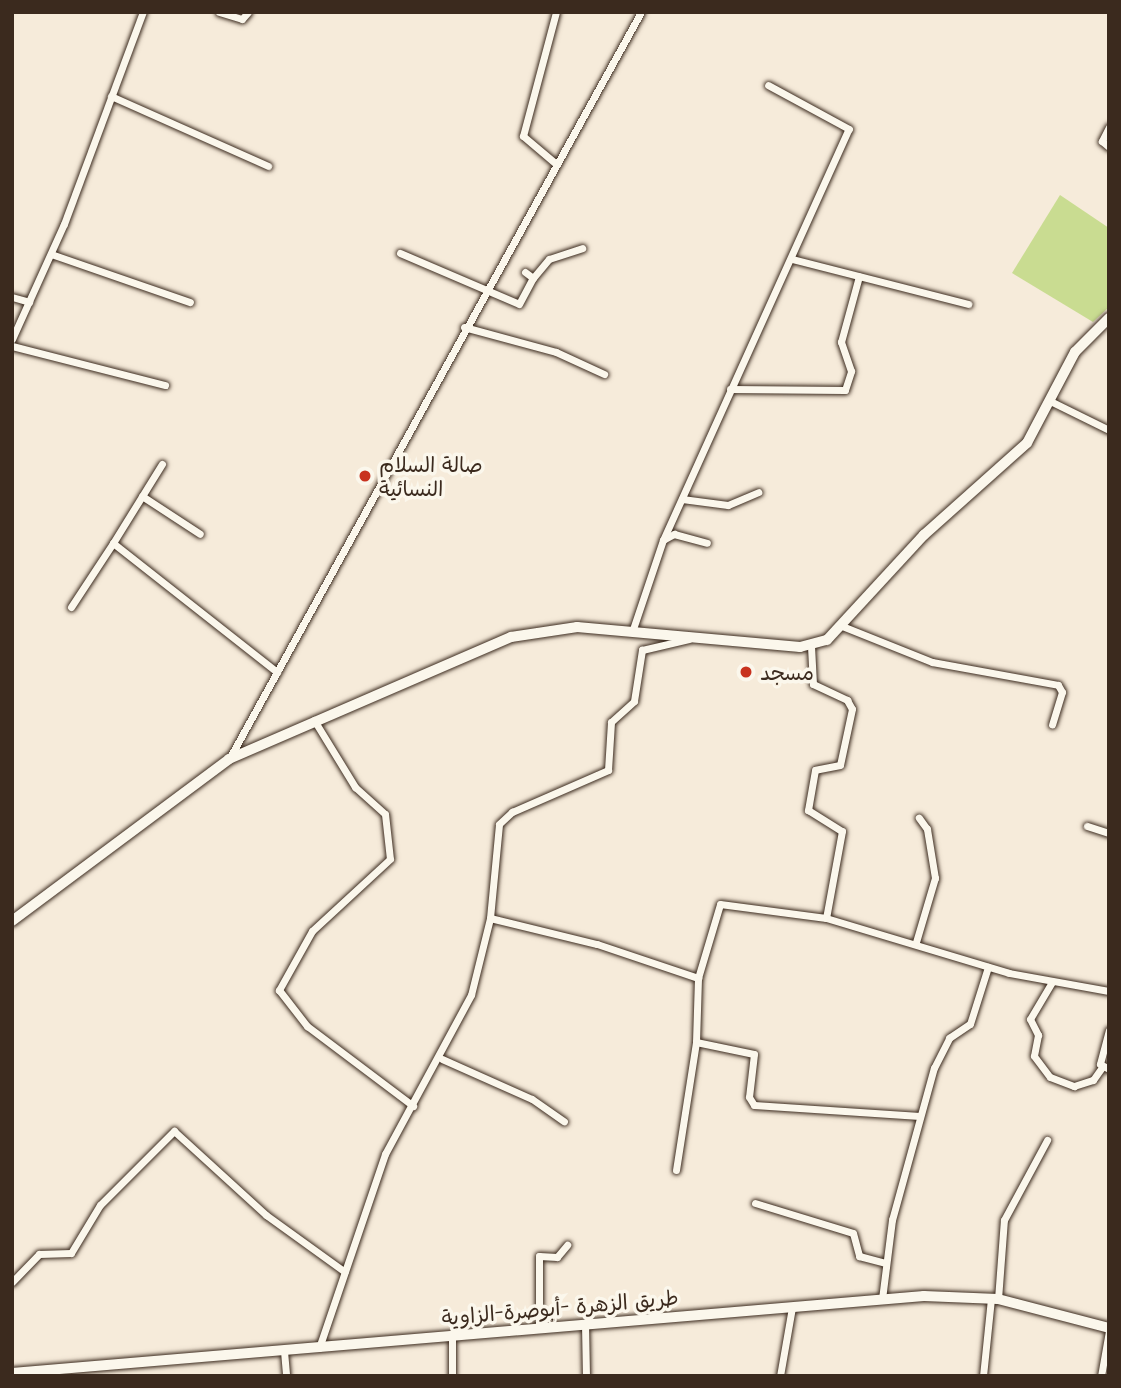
<!DOCTYPE html>
<meta charset="utf-8">
<style>
body{margin:0}
#map{position:relative;width:1121px;height:1388px;overflow:hidden;background:#f6ebda;font-family:Mali,"Playpen Sans Arabic",sans-serif}
div>[style]{position:absolute}
.green>*{inset:0;background:#c9dc91}
.roads{filter:drop-shadow(0 0 2px #3b2a1e) drop-shadow(0 0 2px #3b2a1e)}
.street>*{height:7px;margin:-3.5px;padding:0 3.5px;transform-origin:3.5px;border-radius:3.5px;background:#fbf7ec}
.secondary>*{height:10px;margin:-5px;padding:0 5px;transform-origin:5px;border-radius:5px;background:#fbf7ec}
.primary>*{height:10px;margin:-5px;padding:0 5px;transform-origin:5px;border-radius:5px;background:#fbf7ec}
.dots>*{width:19px;height:19px;translate:-50% -50%;box-sizing:border-box;border:4px solid #fbf7ec;border-radius:50%}
span{translate:-50% -50%;white-space:nowrap;text-align:center;line-height:1.15;-webkit-text-stroke:7px #fbf7ec;paint-order:stroke}
.poi-label{font-size:21px;color:#3b2a1e}
.left{translate:0 -50%;text-align:left}
.street-label{font-size:21px;color:#3b2a1e}
.frame{position:absolute;inset:0;border:14px solid #3b2a1e;pointer-events:none}
</style>
<div id="map">
<div class="green">
<i style="clip-path:polygon(1060px 195px,1109px 228px,1109px 307px,1093px 322px,1012px 273px)"></i>
</div>
<div class="roads">
<div class="street">
<i style="left:219px;top:12px;width:24px;rotate:17deg"></i>
<i style="left:242px;top:19px;width:9px;rotate:-49deg"></i>
<i style="left:111px;top:96px;width:172px;rotate:24deg"></i>
<i style="left:1109px;top:127px;width:16px;rotate:117deg"></i>
<i style="left:1102px;top:141px;width:9px;rotate:41deg"></i>
<i style="left:555px;top:163px;width:42px;rotate:-139.8deg"></i>
<i style="left:523px;top:136px;width:128px;rotate:-75.1deg"></i>
<i style="left:400px;top:253px;width:129px;rotate:23.2deg"></i>
<i style="left:519px;top:304px;width:30px;rotate:-62deg"></i>
<i style="left:533px;top:278px;width:10px;rotate:-143deg"></i>
<i style="left:51px;top:254px;width:147px;rotate:19.1deg"></i>
<i style="left:792px;top:259px;width:182px;rotate:14.3deg"></i>
<i style="left:533px;top:278px;width:25px;rotate:-50deg"></i>
<i style="left:549px;top:259px;width:35px;rotate:-18deg"></i>
<i style="left:12px;top:297px;width:18px;rotate:16deg"></i>
<i style="left:464px;top:327px;width:95px;rotate:15.2deg"></i>
<i style="left:556px;top:352px;width:53px;rotate:24.6deg"></i>
<i style="left:12px;top:339px;width:126px;rotate:-65.7deg"></i>
<i style="left:64px;top:224px;width:226px;rotate:-69.6deg"></i>
<i style="left:12px;top:346px;width:158px;rotate:14.3deg"></i>
<i style="left:730px;top:389px;width:115px;rotate:0.5deg"></i>
<i style="left:845px;top:390px;width:20px;rotate:-72deg"></i>
<i style="left:851px;top:371px;width:31px;rotate:-109deg"></i>
<i style="left:841px;top:342px;width:68px;rotate:-74.7deg"></i>
<i style="left:1050px;top:401px;width:66px;rotate:26.2deg"></i>
<i style="left:142px;top:496px;width:69px;rotate:33.2deg"></i>
<i style="left:682px;top:499px;width:46px;rotate:7.4deg"></i>
<i style="left:728px;top:505px;width:33px;rotate:-23deg"></i>
<i style="left:663px;top:540px;width:13px;rotate:-29deg"></i>
<i style="left:674px;top:534px;width:34px;rotate:15deg"></i>
<i style="left:113px;top:543px;width:93px;rotate:-58.2deg"></i>
<i style="left:71px;top:607px;width:77px;rotate:-56.7deg"></i>
<i style="left:113px;top:543px;width:209px;rotate:38.2deg"></i>
<i style="left:842px;top:626px;width:97px;rotate:21.8deg"></i>
<i style="left:932px;top:662px;width:128px;rotate:10.3deg"></i>
<i style="left:1058px;top:685px;width:8px;rotate:60deg"></i>
<i style="left:1062px;top:692px;width:34px;rotate:107deg"></i>
<i style="left:632px;top:632px;width:97px;rotate:-71.4deg"></i>
<i style="left:663px;top:540px;width:451px;rotate:-65.7deg"></i>
<i style="left:849px;top:129px;width:92px;rotate:-151.5deg"></i>
<i style="left:811px;top:646px;width:38px;rotate:87deg"></i>
<i style="left:813px;top:684px;width:38px;rotate:25deg"></i>
<i style="left:847px;top:700px;width:10px;rotate:61deg"></i>
<i style="left:852px;top:709px;width:57px;rotate:102.1deg"></i>
<i style="left:840px;top:765px;width:25px;rotate:169deg"></i>
<i style="left:815px;top:770px;width:41px;rotate:99.9deg"></i>
<i style="left:808px;top:810px;width:40px;rotate:32deg"></i>
<i style="left:842px;top:831px;width:88px;rotate:100.4deg"></i>
<i style="left:314px;top:720px;width:79px;rotate:58.5deg"></i>
<i style="left:355px;top:787px;width:40px;rotate:42deg"></i>
<i style="left:385px;top:814px;width:45px;rotate:83.7deg"></i>
<i style="left:390px;top:859px;width:106px;rotate:137.3deg"></i>
<i style="left:312px;top:931px;width:68px;rotate:119.2deg"></i>
<i style="left:279px;top:990px;width:46px;rotate:52.1deg"></i>
<i style="left:307px;top:1026px;width:133px;rotate:37deg"></i>
<i style="left:229px;top:759px;width:853px;rotate:-61.12deg"></i>
<i style="left:1087px;top:826px;width:23px;rotate:18deg"></i>
<i style="left:490px;top:918px;width:110px;rotate:13.7deg"></i>
<i style="left:597px;top:944px;width:107px;rotate:18.6deg"></i>
<i style="left:916px;top:942px;width:67px;rotate:-73.5deg"></i>
<i style="left:935px;top:878px;width:50px;rotate:-99.3deg"></i>
<i style="left:927px;top:829px;width:14px;rotate:-126deg"></i>
<i style="left:1052px;top:982px;width:43px;rotate:120.7deg"></i>
<i style="left:1030px;top:1019px;width:18px;rotate:63deg"></i>
<i style="left:1038px;top:1035px;width:21px;rotate:101deg"></i>
<i style="left:1034px;top:1056px;width:26px;rotate:53deg"></i>
<i style="left:1050px;top:1077px;width:26px;rotate:21deg"></i>
<i style="left:1074px;top:1086px;width:20px;rotate:-18deg"></i>
<i style="left:1093px;top:1080px;width:16px;rotate:-55deg"></i>
<i style="left:1109px;top:1030px;width:35px;rotate:105deg"></i>
<i style="left:1100px;top:1064px;width:10px;rotate:29deg"></i>
<i style="left:696px;top:1042px;width:59px;rotate:11.7deg"></i>
<i style="left:754px;top:1054px;width:43px;rotate:96.6deg"></i>
<i style="left:749px;top:1097px;width:9px;rotate:58deg"></i>
<i style="left:754px;top:1105px;width:166px;rotate:3.8deg"></i>
<i style="left:442px;top:1059px;width:98px;rotate:24deg"></i>
<i style="left:532px;top:1099px;width:39px;rotate:35deg"></i>
<i style="left:676px;top:1170px;width:130px;rotate:-81.1deg"></i>
<i style="left:696px;top:1042px;width:64px;rotate:-88.2deg"></i>
<i style="left:698px;top:978px;width:77px;rotate:-73.4deg"></i>
<i style="left:720px;top:904px;width:107px;rotate:7.5deg"></i>
<i style="left:826px;top:918px;width:191px;rotate:16.7deg"></i>
<i style="left:1009px;top:973px;width:102px;rotate:10.2deg"></i>
<i style="left:755px;top:1203px;width:102px;rotate:17deg"></i>
<i style="left:853px;top:1233px;width:24px;rotate:75deg"></i>
<i style="left:859px;top:1256px;width:27px;rotate:15deg"></i>
<i style="left:12px;top:1282px;width:39px;rotate:-46deg"></i>
<i style="left:39px;top:1254px;width:32px;rotate:-2deg"></i>
<i style="left:71px;top:1253px;width:56px;rotate:-58.9deg"></i>
<i style="left:100px;top:1205px;width:105px;rotate:-45deg"></i>
<i style="left:174px;top:1131px;width:125px;rotate:42.4deg"></i>
<i style="left:266px;top:1215px;width:97px;rotate:35.8deg"></i>
<i style="left:882px;top:1299px;width:80px;rotate:-82.8deg"></i>
<i style="left:892px;top:1220px;width:158px;rotate:-74.6deg"></i>
<i style="left:934px;top:1068px;width:34px;rotate:-63deg"></i>
<i style="left:949px;top:1038px;width:25px;rotate:-34deg"></i>
<i style="left:970px;top:1024px;width:60px;rotate:-72.5deg"></i>
<i style="left:998px;top:1299px;width:79px;rotate:-85.7deg"></i>
<i style="left:1004px;top:1220px;width:91px;rotate:-61.7deg"></i>
<i style="left:585px;top:1324px;width:52px;rotate:88.9deg"></i>
<i style="left:539px;top:1327px;width:71px;rotate:-90deg"></i>
<i style="left:539px;top:1256px;width:18px;rotate:3deg"></i>
<i style="left:557px;top:1257px;width:16px;rotate:-50deg"></i>
<i style="left:319px;top:1348px;width:205px;rotate:-71.2deg"></i>
<i style="left:385px;top:1154px;width:181px;rotate:-61.6deg"></i>
<i style="left:471px;top:995px;width:79px;rotate:-76.1deg"></i>
<i style="left:490px;top:918px;width:94px;rotate:-84.5deg"></i>
<i style="left:499px;top:824px;width:18px;rotate:-43deg"></i>
<i style="left:512px;top:812px;width:105px;rotate:-23.6deg"></i>
<i style="left:608px;top:770px;width:48px;rotate:-86.4deg"></i>
<i style="left:611px;top:722px;width:31px;rotate:-42deg"></i>
<i style="left:634px;top:701px;width:52px;rotate:-81.1deg"></i>
<i style="left:642px;top:650px;width:48px;rotate:-13.2deg"></i>
<i style="left:284px;top:1351px;width:25px;rotate:85deg"></i>
<i style="left:452px;top:1376px;width:40px;rotate:-90deg"></i>
<i style="left:780px;top:1376px;width:70px;rotate:-80.1deg"></i>
<i style="left:983px;top:1376px;width:78px;rotate:-84.1deg"></i>
<i style="left:1101px;top:1376px;width:46px;rotate:-79.9deg"></i>
</div>
<div class="secondary">
<i style="left:12px;top:921px;width:271px;rotate:-36.7deg"></i>
<i style="left:229px;top:759px;width:307px;rotate:-23.4deg"></i>
<i style="left:511px;top:637px;width:67px;rotate:-8.6deg"></i>
<i style="left:577px;top:627px;width:224px;rotate:5.1deg"></i>
<i style="left:800px;top:647px;width:28px;rotate:-15deg"></i>
<i style="left:827px;top:640px;width:143px;rotate:-47.3deg"></i>
<i style="left:924px;top:535px;width:138px;rotate:-41.8deg"></i>
<i style="left:1027px;top:443px;width:103px;rotate:-62.2deg"></i>
<i style="left:1075px;top:352px;width:48px;rotate:-45deg"></i>
</div>
<div class="primary">
<i style="left:12px;top:1373px;width:915px;rotate:-4.83deg"></i>
<i style="left:924px;top:1296px;width:74px;rotate:2.3deg"></i>
<i style="left:998px;top:1299px;width:115px;rotate:14.6deg"></i>
</div>
</div>
<div class="dots">
<i style="left:365px;top:476px;background:#c8321e"></i>
<i style="left:746px;top:672px;background:#c8321e"></i>
</div>
<div class="poi-label">
<span class="left" style="left:379px;top:476px">صالة السلام<br>النسائية</span>
<span class="left" style="left:760px;top:672px">مسجد</span>
</div>
<div class="street-label">
<span style="left:560px;top:1307px;rotate:-5deg">طريق الزهرة -أبوصرة-الزاوية</span>
</div>
<div class="frame"></div>
</div>
